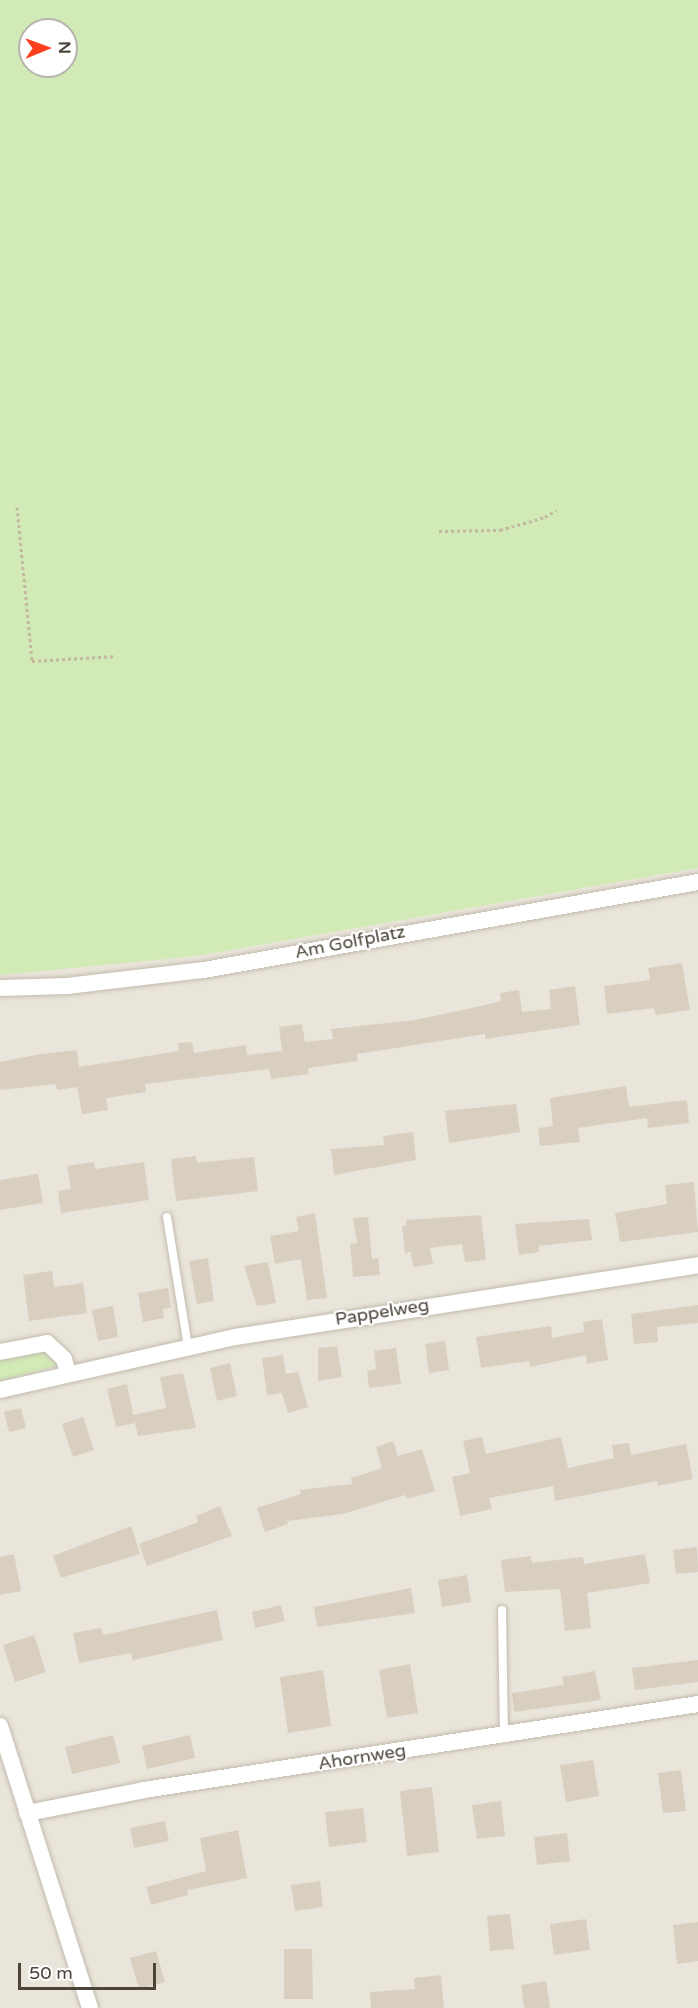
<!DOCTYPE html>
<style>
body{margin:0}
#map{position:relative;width:698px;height:2008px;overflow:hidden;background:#f6f3ec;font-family:"Varela Round",sans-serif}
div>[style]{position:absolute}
.residential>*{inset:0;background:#eae5da}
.green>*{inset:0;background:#d2eab5}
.building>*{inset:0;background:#d8cfc1}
.path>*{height:3px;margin-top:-1.5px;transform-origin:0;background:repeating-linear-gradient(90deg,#c4b79f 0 3px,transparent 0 6px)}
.roads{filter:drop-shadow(0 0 2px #c2bbae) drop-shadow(0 0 2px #c2bbae)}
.service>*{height:8px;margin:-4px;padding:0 4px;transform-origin:4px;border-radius:4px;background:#fff}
.minor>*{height:16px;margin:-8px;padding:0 8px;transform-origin:8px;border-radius:8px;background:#fff}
span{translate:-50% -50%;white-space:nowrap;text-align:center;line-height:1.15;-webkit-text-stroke:4.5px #fff;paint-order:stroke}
.street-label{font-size:18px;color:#4b4439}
.north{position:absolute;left:18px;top:18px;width:60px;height:60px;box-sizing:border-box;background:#fff;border:2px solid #b7b4b0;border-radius:50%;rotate:89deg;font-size:16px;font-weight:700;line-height:24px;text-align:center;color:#4b4439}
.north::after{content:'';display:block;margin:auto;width:21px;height:27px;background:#fc3f1d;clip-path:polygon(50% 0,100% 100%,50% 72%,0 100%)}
.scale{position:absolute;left:18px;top:1963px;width:138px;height:27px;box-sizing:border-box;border:3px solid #4b4439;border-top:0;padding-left:8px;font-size:18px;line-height:21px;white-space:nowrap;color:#4b4439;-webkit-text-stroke:4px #fff;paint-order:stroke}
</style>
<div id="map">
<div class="residential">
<i style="clip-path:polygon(698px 868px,698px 2008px,0 2008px,0 970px,197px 956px)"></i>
</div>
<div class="green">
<i style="clip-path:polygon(evenodd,0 0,698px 0,698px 868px,197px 956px,0 975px,0 0,30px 30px,66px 30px,66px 66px,30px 66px,30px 30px)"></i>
<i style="clip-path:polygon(45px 1348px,58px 1361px,56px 1366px,0 1381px,0 1359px)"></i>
</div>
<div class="building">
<i style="clip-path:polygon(682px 963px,690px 1010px,656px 1015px,654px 1008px,607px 1014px,604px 986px,650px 980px,648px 968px)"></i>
<i style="clip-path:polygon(575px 986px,580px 1025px,485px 1039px,485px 1034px,357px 1054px,358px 1061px,308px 1068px,309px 1074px,271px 1079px,269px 1069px,145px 1084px,146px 1092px,106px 1098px,108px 1110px,82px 1114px,77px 1087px,57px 1090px,56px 1084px,0 1090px,0 1062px,41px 1054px,77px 1050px,79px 1067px,179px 1051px,178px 1043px,192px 1042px,194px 1053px,246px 1045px,247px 1055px,282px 1051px,279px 1027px,302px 1024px,305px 1042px,333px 1039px,331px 1029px,415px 1020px,481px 1006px,501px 1001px,500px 993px,519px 990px,522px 1012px,551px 1009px,549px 990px)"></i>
<i style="clip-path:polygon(626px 1086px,629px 1107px,687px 1100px,689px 1123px,648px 1128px,647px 1118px,578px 1128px,580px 1142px,540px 1146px,538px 1128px,553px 1126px,550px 1098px)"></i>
<i style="clip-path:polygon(516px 1104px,520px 1132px,449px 1143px,445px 1111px)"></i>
<i style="clip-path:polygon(413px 1132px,416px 1160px,334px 1175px,331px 1149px,384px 1145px,383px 1136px)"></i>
<i style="clip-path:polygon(196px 1156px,197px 1163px,254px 1157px,258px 1191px,176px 1201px,171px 1159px)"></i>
<i style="clip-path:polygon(94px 1162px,95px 1169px,144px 1162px,149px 1200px,61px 1213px,58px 1191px,71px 1189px,67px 1166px)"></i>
<i style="clip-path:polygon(38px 1174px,43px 1203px,0 1210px,0 1180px)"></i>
<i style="clip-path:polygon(694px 1182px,698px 1232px,620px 1242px,615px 1213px,667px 1204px,665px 1185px)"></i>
<i style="clip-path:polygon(315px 1213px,327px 1298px,307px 1300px,301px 1259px,275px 1264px,270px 1236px,299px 1231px,296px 1217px)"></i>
<i style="clip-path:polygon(481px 1215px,486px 1260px,465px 1262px,462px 1244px,430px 1248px,433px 1264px,413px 1267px,411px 1252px,405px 1253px,402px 1226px,406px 1226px,406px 1220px)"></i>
<i style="clip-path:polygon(368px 1217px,372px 1259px,378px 1258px,380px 1275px,353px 1277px,350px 1244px,357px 1243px,353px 1218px)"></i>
<i style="clip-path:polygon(589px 1219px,592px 1240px,539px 1246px,539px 1252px,519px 1255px,515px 1224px)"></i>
<i style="clip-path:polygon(208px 1258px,214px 1301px,197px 1304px,189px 1261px)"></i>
<i style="clip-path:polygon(268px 1262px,276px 1303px,257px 1306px,244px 1266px)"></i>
<i style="clip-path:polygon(52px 1271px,54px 1287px,83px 1283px,87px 1313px,29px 1321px,23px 1275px)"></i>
<i style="clip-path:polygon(168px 1288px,171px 1308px,163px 1309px,164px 1318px,143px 1322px,138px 1293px)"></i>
<i style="clip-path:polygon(698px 1305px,698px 1323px,657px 1327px,658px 1342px,634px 1344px,631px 1314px)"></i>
<i style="clip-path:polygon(113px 1306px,118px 1337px,98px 1341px,92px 1310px)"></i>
<i style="clip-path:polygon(602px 1319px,608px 1360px,587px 1364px,586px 1355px,530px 1367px,529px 1361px,481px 1368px,476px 1337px,551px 1326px,552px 1338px,584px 1332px,583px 1322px)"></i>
<i style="clip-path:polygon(445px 1341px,449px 1370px,429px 1373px,425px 1344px)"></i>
<i style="clip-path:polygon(337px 1346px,342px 1377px,318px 1381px,318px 1348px)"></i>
<i style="clip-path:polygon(396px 1348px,401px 1384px,369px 1388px,367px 1371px,376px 1369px,374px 1351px)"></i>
<i style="clip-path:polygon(283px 1355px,286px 1374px,298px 1372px,308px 1407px,288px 1413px,282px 1393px,267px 1395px,262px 1358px)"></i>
<i style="clip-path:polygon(230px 1363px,237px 1396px,217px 1401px,210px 1368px)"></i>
<i style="clip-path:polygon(183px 1373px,196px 1428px,138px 1436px,133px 1415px,166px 1408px,160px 1377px)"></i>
<i style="clip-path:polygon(127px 1384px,135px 1423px,116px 1427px,107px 1389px)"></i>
<i style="clip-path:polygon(21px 1408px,26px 1428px,9px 1432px,4px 1412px)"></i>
<i style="clip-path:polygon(83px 1417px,94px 1450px,73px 1457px,62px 1424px)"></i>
<i style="clip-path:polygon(482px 1437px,486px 1454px,561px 1437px,568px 1468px,614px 1458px,612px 1445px,629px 1443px,631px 1455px,686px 1444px,693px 1479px,658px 1486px,657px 1481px,555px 1501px,553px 1486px,489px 1498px,492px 1509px,460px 1516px,452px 1477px,470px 1473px,463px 1441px)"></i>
<i style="clip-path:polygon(393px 1441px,398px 1456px,422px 1449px,435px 1491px,407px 1499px,405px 1495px,343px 1514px,287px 1521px,288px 1524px,265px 1532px,257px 1508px,301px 1494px,300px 1490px,352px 1484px,351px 1478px,382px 1468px,376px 1447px)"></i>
<i style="clip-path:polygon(220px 1506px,232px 1536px,147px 1566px,139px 1544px,198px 1522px,196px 1516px)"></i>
<i style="clip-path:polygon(131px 1526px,140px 1554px,61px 1578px,53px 1556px)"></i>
<i style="clip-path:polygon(697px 1547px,698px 1572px,676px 1574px,673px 1550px)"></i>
<i style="clip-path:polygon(14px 1554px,21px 1591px,0 1595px,0 1557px)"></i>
<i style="clip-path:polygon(645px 1554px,650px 1583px,587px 1593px,591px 1628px,565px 1631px,560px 1589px,505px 1592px,501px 1560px,531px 1556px,532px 1563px,583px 1557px,584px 1564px)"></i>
<i style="clip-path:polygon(467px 1575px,471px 1602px,442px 1607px,438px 1580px)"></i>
<i style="clip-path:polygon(411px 1588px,415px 1613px,317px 1627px,314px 1607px)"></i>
<i style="clip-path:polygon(281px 1605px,285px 1621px,255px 1628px,252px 1612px)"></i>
<i style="clip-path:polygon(217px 1610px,223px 1640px,133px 1660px,131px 1653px,79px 1663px,73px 1633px,101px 1628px,103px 1635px)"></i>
<i style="clip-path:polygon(34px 1635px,46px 1672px,15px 1682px,3px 1645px)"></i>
<i style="clip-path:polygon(698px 1660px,698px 1682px,635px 1690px,632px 1668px)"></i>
<i style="clip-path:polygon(410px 1664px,418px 1713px,387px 1718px,379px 1670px)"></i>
<i style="clip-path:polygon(323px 1670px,331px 1726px,288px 1733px,280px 1677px)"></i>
<i style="clip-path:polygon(595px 1671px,601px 1700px,514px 1712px,512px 1693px,564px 1685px,562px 1677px)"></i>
<i style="clip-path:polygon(113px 1735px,120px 1763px,72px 1774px,65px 1747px)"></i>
<i style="clip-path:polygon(190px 1735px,195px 1758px,147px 1769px,142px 1746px)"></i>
<i style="clip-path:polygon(593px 1760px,599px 1796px,566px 1802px,560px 1765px)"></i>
<i style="clip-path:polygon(681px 1770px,686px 1811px,663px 1813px,658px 1773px)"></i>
<i style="clip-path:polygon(432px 1787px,439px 1852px,407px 1856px,400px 1791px)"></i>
<i style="clip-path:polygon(501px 1801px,505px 1836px,477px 1839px,472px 1805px)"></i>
<i style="clip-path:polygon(363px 1808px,367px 1842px,329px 1847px,325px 1812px)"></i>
<i style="clip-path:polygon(165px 1821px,169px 1841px,134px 1848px,130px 1828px)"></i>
<i style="clip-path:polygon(238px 1830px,247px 1878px,187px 1890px,188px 1895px,151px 1905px,146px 1887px,206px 1871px,200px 1838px)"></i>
<i style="clip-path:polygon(567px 1833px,570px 1861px,537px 1865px,534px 1837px)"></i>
<i style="clip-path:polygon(320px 1881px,323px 1907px,295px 1911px,291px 1885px)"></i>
<i style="clip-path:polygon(510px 1914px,514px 1949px,490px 1951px,487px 1916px)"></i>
<i style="clip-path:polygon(586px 1919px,590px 1950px,554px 1955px,550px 1924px)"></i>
<i style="clip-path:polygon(698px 1922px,698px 1961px,677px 1964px,673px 1925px)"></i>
<i style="clip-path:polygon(284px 1949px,312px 1949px,313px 1999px,284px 1999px)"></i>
<i style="clip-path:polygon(156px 1951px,165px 1982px,139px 1989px,130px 1958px)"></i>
<i style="clip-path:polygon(441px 1975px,444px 2008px,371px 2008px,370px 1992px,415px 1989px,414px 1978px)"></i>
<i style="clip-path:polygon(546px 1981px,550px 2008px,524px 2008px,521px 1985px)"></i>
</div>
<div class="path">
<i style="left:17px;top:507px;width:155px;rotate:84.4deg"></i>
<i style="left:32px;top:661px;width:83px;rotate:-3.4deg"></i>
<i style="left:439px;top:531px;width:61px;rotate:-0.9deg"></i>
<i style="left:500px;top:530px;width:47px;rotate:-16.1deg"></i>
<i style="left:545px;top:517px;width:13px;rotate:-32deg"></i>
</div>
<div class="roads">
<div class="service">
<i style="left:167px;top:1217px;width:132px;rotate:80.8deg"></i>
<i style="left:502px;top:1610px;width:125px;rotate:89.1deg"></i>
</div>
<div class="minor">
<i style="left:0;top:988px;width:67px;rotate:-1.7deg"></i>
<i style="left:67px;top:986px;width:138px;rotate:-6.7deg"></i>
<i style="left:204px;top:970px;width:502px;rotate:-10.1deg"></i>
<i style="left:0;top:1352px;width:48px;rotate:-10.8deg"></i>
<i style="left:47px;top:1343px;width:23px;rotate:43deg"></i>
<i style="left:64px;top:1359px;width:15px;rotate:74deg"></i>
<i style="left:0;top:1390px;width:241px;rotate:-12.7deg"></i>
<i style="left:235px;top:1337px;width:469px;rotate:-8.8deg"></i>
<i style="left:0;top:1726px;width:296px;rotate:72.3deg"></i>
<i style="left:27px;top:1813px;width:119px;rotate:-11.1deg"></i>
<i style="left:144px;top:1790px;width:561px;rotate:-8.82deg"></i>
</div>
</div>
<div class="street-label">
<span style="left:350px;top:942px;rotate:-11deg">Am Golfplatz</span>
<span style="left:382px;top:1312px;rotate:-9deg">Pappelweg</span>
<span style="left:362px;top:1757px;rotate:-9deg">Ahornweg</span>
</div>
<div class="north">N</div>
<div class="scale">50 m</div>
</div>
